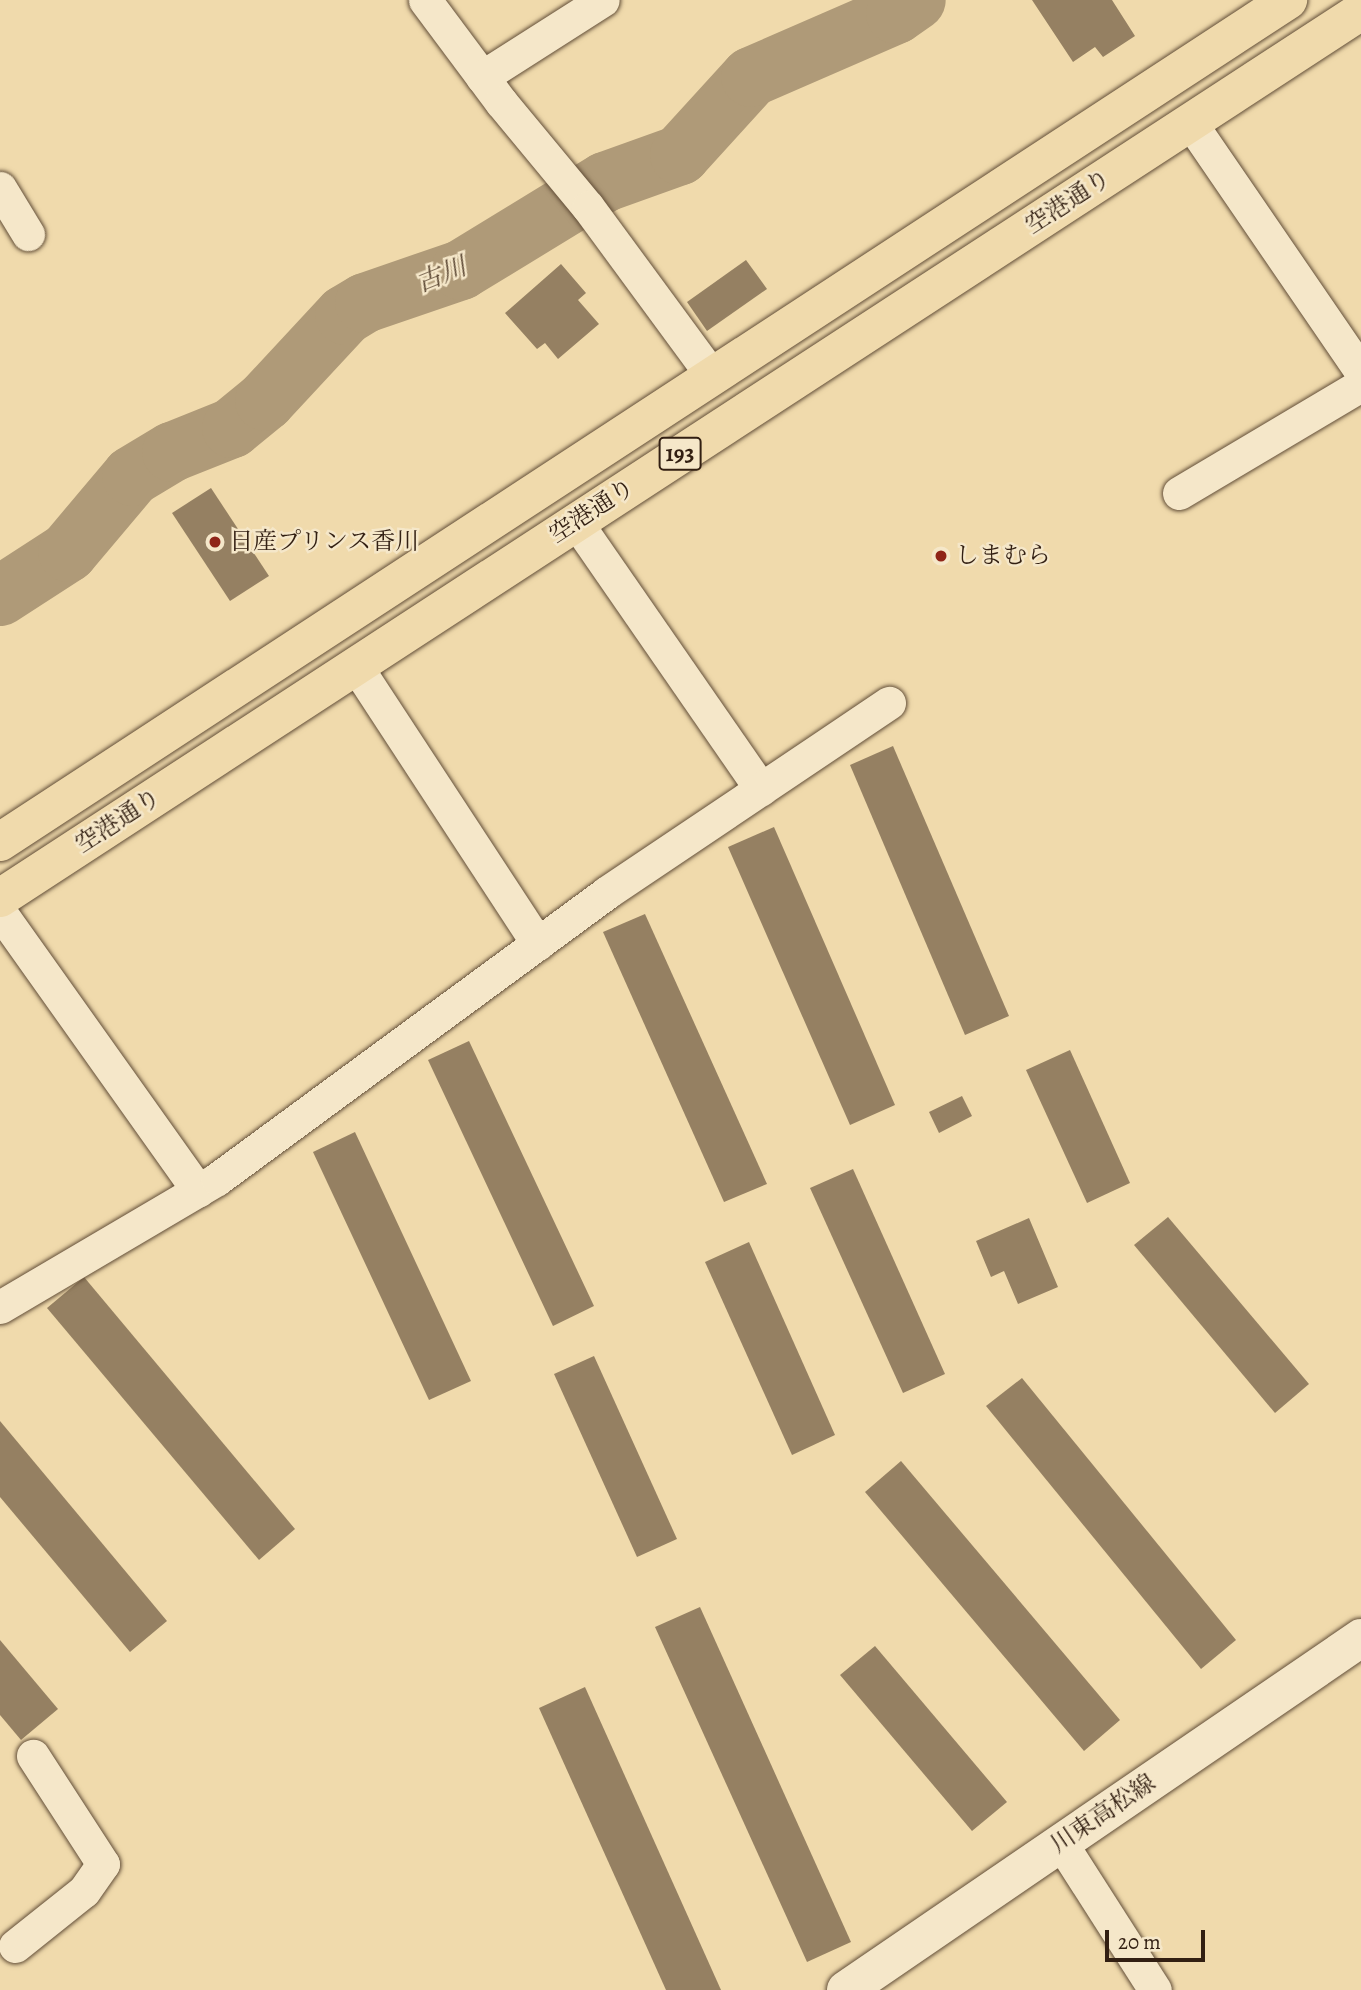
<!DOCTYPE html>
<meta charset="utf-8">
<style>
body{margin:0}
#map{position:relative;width:1361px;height:1990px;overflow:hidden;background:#f0daac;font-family:Alegreya,"Noto Serif JP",serif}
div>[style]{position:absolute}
.river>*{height:60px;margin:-30px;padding:0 30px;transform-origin:30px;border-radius:30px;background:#af9a78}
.building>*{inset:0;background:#958062}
.roads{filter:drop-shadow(0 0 2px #624e38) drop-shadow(0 0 2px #624e38)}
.minor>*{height:33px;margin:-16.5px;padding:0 16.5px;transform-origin:16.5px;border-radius:16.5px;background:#f5e7c9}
.secondary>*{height:38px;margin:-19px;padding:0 19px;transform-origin:19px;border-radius:19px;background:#f5e7c9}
.trunk>*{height:38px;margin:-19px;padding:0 19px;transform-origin:19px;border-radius:19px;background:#f0daac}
.dots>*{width:19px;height:19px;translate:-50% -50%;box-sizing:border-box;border:4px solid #f5e7c9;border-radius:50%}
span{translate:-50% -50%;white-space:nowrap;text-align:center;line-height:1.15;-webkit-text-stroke:5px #f5e7c9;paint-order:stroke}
.shield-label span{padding:2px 5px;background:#f5e7c9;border:2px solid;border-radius:5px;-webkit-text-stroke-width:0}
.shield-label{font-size:23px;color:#321f12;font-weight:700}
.street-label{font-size:24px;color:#321f12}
.poi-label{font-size:24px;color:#321f12}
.left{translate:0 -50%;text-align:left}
.water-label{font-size:26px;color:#5e4a36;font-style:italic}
.scale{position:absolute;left:1105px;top:1930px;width:100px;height:32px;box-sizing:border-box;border:4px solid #321f12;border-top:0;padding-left:9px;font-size:21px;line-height:24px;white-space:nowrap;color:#321f12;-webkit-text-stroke:5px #f5e7c9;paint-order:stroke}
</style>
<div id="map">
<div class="river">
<i style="left:0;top:596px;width:81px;rotate:-32.9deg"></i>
<i style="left:68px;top:552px;width:99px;rotate:-49.9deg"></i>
<i style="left:132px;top:476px;width:47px;rotate:-31deg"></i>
<i style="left:172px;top:452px;width:65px;rotate:-21.8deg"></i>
<i style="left:232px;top:428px;width:43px;rotate:-39.3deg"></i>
<i style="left:265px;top:401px;width:117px;rotate:-47.1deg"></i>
<i style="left:345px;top:315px;width:23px;rotate:-31deg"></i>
<i style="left:365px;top:303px;width:102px;rotate:-19deg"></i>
<i style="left:461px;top:270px;width:169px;rotate:-31.4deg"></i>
<i style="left:605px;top:182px;width:80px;rotate:-19.8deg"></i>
<i style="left:680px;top:155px;width:105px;rotate:-47.7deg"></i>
<i style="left:751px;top:77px;width:158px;rotate:-23.5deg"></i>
<i style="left:896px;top:14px;width:24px;rotate:-35deg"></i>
</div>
<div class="building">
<i style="clip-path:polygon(1032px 0,1112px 0,1135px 36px,1103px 57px,1095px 47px,1073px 62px)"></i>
<i style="clip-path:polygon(746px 260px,767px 289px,707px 331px,687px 302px)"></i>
<i style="clip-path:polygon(561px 264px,586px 293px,578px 300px,599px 324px,558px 359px,545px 343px,537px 349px,505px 313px)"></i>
<i style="clip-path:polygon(211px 488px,269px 576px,230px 601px,172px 513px)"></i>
<i style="clip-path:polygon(893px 746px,1009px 1016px,965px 1035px,850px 765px)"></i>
<i style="clip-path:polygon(774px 827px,895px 1105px,850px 1125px,728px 847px)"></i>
<i style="clip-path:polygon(645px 914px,767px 1184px,724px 1202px,603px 932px)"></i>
<i style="clip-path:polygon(469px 1041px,594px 1306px,553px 1326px,428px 1060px)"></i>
<i style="clip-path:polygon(1070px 1050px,1130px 1183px,1087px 1203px,1026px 1070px)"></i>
<i style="clip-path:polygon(962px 1096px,972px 1116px,939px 1133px,929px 1112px)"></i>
<i style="clip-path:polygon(355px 1132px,471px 1381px,429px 1400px,313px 1152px)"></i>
<i style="clip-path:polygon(853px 1169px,945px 1374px,903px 1393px,810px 1188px)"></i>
<i style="clip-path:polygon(1168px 1217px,1309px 1384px,1275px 1413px,1134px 1245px)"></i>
<i style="clip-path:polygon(1029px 1218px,1058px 1287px,1018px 1304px,1004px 1271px,991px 1277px,976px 1241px)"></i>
<i style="clip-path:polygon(749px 1242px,835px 1435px,792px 1455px,705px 1262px)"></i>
<i style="clip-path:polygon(84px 1277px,295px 1529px,259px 1560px,47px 1308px)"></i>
<i style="clip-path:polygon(594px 1356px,677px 1539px,637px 1557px,554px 1374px)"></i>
<i style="clip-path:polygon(1022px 1378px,1236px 1640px,1201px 1669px,986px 1406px)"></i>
<i style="clip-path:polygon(0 1421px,167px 1621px,130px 1652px,0 1497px)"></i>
<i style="clip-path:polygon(901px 1461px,1120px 1720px,1084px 1751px,865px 1492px)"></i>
<i style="clip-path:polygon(700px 1607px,851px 1942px,807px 1962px,655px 1627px)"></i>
<i style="clip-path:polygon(0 1640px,58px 1709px,21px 1740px,0 1715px)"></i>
<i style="clip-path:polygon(875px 1646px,1007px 1802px,972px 1831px,840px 1675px)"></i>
<i style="clip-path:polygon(585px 1687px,721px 1990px,666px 1990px,539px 1708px)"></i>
</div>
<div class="roads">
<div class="minor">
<i style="left:425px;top:0;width:127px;rotate:53.3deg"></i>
<i style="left:501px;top:102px;width:136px;rotate:50.4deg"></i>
<i style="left:588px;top:207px;width:210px;rotate:53.7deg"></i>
<i style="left:482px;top:77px;width:143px;rotate:-32.5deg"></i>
<i style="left:1190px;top:122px;width:303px;rotate:55.6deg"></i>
<i style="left:0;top:188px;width:54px;rotate:58.7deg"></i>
<i style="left:1179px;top:493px;width:212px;rotate:-30.7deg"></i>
<i style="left:576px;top:522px;width:325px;rotate:55.3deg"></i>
<i style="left:356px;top:666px;width:332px;rotate:56.8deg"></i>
<i style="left:0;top:912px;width:342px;rotate:54.6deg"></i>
<i style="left:0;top:1307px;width:252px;rotate:-30.5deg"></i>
<i style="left:217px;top:1179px;width:483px;rotate:-36.3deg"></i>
<i style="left:606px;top:893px;width:341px;rotate:-33.9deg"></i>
<i style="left:1061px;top:1843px;width:174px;rotate:57.4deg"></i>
<i style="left:15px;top:1946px;width:88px;rotate:-38.6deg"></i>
<i style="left:84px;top:1891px;width:33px;rotate:-55deg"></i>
<i style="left:103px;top:1864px;width:129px;rotate:-122.9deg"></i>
</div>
<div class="secondary">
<i style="left:846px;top:1990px;width:624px;rotate:-34.35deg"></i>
</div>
<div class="trunk">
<i style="left:0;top:842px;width:1539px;rotate:-33.17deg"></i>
<i style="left:0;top:898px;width:1625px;rotate:-33.09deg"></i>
</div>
</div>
<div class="dots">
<i style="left:215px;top:542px;background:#8f2418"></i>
<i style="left:941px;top:556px;background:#8f2418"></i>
</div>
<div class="shield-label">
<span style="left:680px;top:454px">193</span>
</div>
<div class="street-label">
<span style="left:1068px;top:202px;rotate:-33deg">空港通り</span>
<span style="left:592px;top:511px;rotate:-33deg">空港通り</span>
<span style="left:118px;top:821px;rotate:-33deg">空港通り</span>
<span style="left:1103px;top:1814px;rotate:-34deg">川東高松線</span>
</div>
<div class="poi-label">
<span class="left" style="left:229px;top:542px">日産プリンス香川</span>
<span class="left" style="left:955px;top:556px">しまむら</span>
</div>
<div class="water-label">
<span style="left:441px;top:275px;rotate:-22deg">古川</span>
</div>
<div class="scale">20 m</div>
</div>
